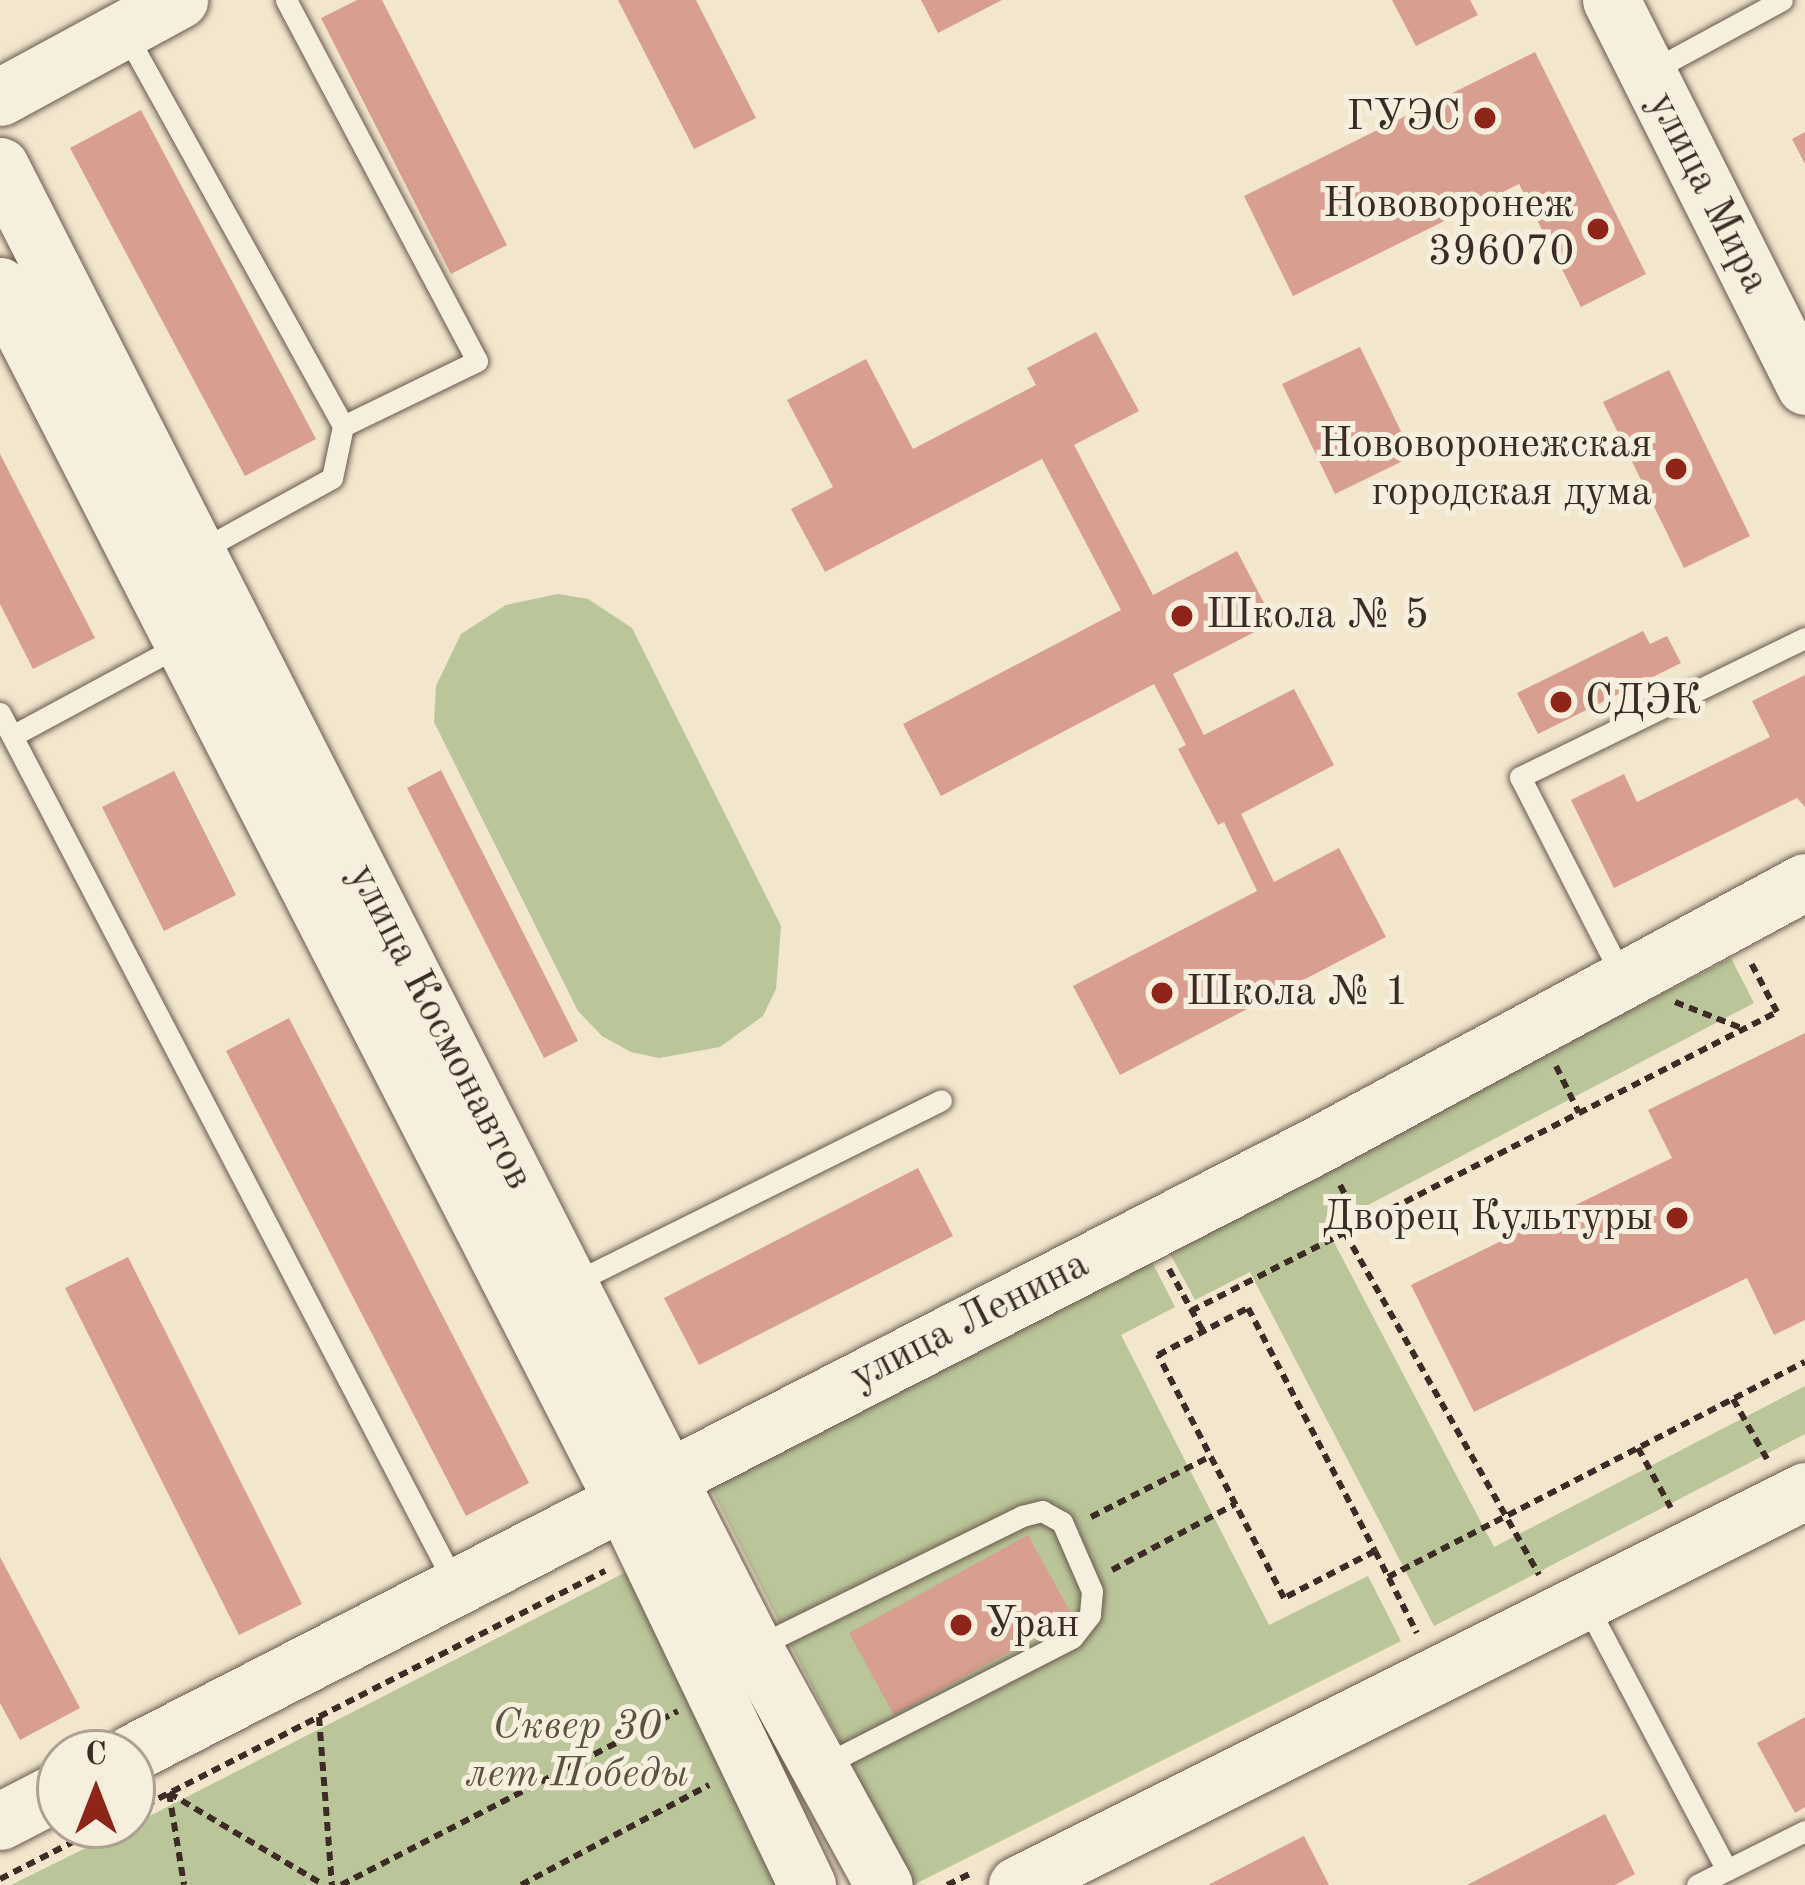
<!DOCTYPE html>
<meta charset="utf-8">
<style>
body{margin:0}
#map{position:relative;width:1805px;height:1885px;overflow:hidden;background:#f2e6cd;font-family:"Old Standard TT",serif}
div>[style]{position:absolute}
.green>*{inset:0;background:#bac599}
.building>*{inset:0;background:#d89e8f}
.path>*{height:6px;margin-top:-3px;transform-origin:0;background:repeating-linear-gradient(90deg,#3d2c25 0 9px,transparent 0 15px)}
.roads{filter:drop-shadow(0 0 3px #6a5a4f) drop-shadow(0 0 3px #6a5a4f)}
.lane>*{height:21px;margin:-10.5px;padding:0 10.5px;transform-origin:10.5px;border-radius:10.5px;background:#f7efde}
.secondary>*{height:57px;margin:-28.5px;padding:0 28.5px;transform-origin:28.5px;border-radius:28.5px;background:#f7efde}
.dots>*{width:33px;height:33px;translate:-50% -50%;box-sizing:border-box;border:6px solid #f7efde;border-radius:50%}
span{translate:-50% -50%;white-space:nowrap;text-align:center;line-height:1.15;-webkit-text-stroke:10px #f7efde;paint-order:stroke}
.poi-label{font-size:42px;color:#3d2c25}
.right{translate:-100% -50%;text-align:right}
.left{translate:0 -50%;text-align:left}
.street-label{font-size:42px;color:#3d2c25}
.park-label{font-size:42px;color:#5c5242;font-style:italic}
.north{position:absolute;left:36px;top:1729px;width:120px;height:120px;box-sizing:border-box;background:#f7efde;border:3px solid #ada194;border-radius:50%;rotate:0deg;font-size:33px;font-weight:700;line-height:48px;text-align:center;color:#3d2c25}
.north::after{content:'';display:block;margin:auto;width:42px;height:54px;background:#8f2418;clip-path:polygon(50% 0,100% 100%,50% 72%,0 100%)}
</style>
<div id="map">
<div class="green">
<i style="clip-path:polygon(558px 594px,588px 599px,632px 628px,781px 926px,776px 989px,763px 1016px,720px 1047px,659px 1058px,631px 1052px,602px 1036px,578px 1011px,434px 722px,436px 686px,461px 634px,506px 605px)"></i>
<i style="clip-path:polygon(1731px 958px,1754px 1003px,1326px 1227px,1494px 1547px,1805px 1386px,1805px 1434px,1434px 1626px,1250px 1272px,1195px 1300px,1168px 1250px)"></i>
<i style="clip-path:polygon(1148px 1254px,1175px 1307px,1121px 1335px,1269px 1625px,1368px 1576px,1401px 1641px,913px 1885px,706px 1479px)"></i>
<i style="clip-path:polygon(636px 1567px,798px 1885px,11px 1885px,132px 1825px)"></i>
</div>
<div class="building">
<i style="clip-path:polygon(357px 0,382px 0,507px 245px,451px 274px,321px 18px)"></i>
<i style="clip-path:polygon(618px 0,696px 0,756px 118px,694px 149px)"></i>
<i style="clip-path:polygon(921px 0,1002px 0,938px 33px)"></i>
<i style="clip-path:polygon(1392px 0,1470px 0,1478px 15px,1416px 46px)"></i>
<i style="clip-path:polygon(1535px 52px,1646px 274px,1581px 307px,1519px 184px,1293px 296px,1244px 196px)"></i>
<i style="clip-path:polygon(141px 110px,316px 439px,245px 476px,70px 148px)"></i>
<i style="clip-path:polygon(1805px 132px,1805px 164px,1792px 139px)"></i>
<i style="clip-path:polygon(1096px 332px,1139px 411px,1074px 445px,1153px 595px,1237px 551px,1274px 622px,1173px 674px,1204px 735px,1294px 689px,1334px 765px,1241px 814px,1274px 882px,1339px 848px,1386px 937px,1120px 1075px,1073px 986px,1257px 891px,1224px 822px,1218px 825px,1178px 749px,1186px 745px,1154px 684px,941px 796px,903px 724px,1121px 610px,1042px 459px,825px 572px,791px 509px,833px 487px,787px 400px,866px 359px,913px 449px,1036px 385px,1027px 368px)"></i>
<i style="clip-path:polygon(1360px 347px,1413px 456px,1335px 494px,1282px 384px)"></i>
<i style="clip-path:polygon(1669px 370px,1750px 536px,1684px 568px,1603px 402px)"></i>
<i style="clip-path:polygon(0 454px,95px 638px,33px 669px,0 604px)"></i>
<i style="clip-path:polygon(1643px 631px,1650px 644px,1667px 636px,1681px 663px,1538px 734px,1517px 693px)"></i>
<i style="clip-path:polygon(1805px 675px,1805px 807px,1797px 798px,1614px 888px,1571px 800px,1624px 774px,1637px 802px,1770px 737px,1752px 701px)"></i>
<i style="clip-path:polygon(441px 770px,578px 1041px,544px 1058px,407px 788px)"></i>
<i style="clip-path:polygon(174px 771px,236px 895px,164px 931px,102px 807px)"></i>
<i style="clip-path:polygon(289px 1018px,529px 1483px,466px 1516px,226px 1051px)"></i>
<i style="clip-path:polygon(1805px 1033px,1805px 1320px,1774px 1335px,1747px 1278px,1474px 1412px,1411px 1285px,1672px 1158px,1648px 1110px)"></i>
<i style="clip-path:polygon(918px 1168px,953px 1236px,699px 1365px,664px 1298px)"></i>
<i style="clip-path:polygon(128px 1257px,302px 1604px,239px 1635px,65px 1288px)"></i>
<i style="clip-path:polygon(1028px 1535px,1073px 1617px,894px 1715px,849px 1633px)"></i>
<i style="clip-path:polygon(0 1557px,80px 1708px,20px 1740px,0 1703px)"></i>
<i style="clip-path:polygon(1805px 1717px,1805px 1807px,1795px 1813px,1757px 1743px)"></i>
<i style="clip-path:polygon(1605px 1814px,1635px 1874px,1615px 1885px,1467px 1885px)"></i>
<i style="clip-path:polygon(1304px 1836px,1329px 1885px,1208px 1885px)"></i>
</div>
<div class="path">
<i style="left:1675px;top:1002px;width:74px;rotate:21.4deg"></i>
<i style="left:1556px;top:1066px;width:52px;rotate:63.9deg"></i>
<i style="left:1340px;top:1185px;width:45px;rotate:62.3deg"></i>
<i style="left:1345px;top:1233px;width:393px;rotate:60.4deg"></i>
<i style="left:1169px;top:1269px;width:71px;rotate:61.3deg"></i>
<i style="left:1248px;top:1308px;width:274px;rotate:62.4deg"></i>
<i style="left:1375px;top:1551px;width:102px;rotate:152.7deg"></i>
<i style="left:1284px;top:1598px;width:274px;rotate:-117.4deg"></i>
<i style="left:1158px;top:1355px;width:102px;rotate:-27.6deg"></i>
<i style="left:1191px;top:1311px;width:658px;rotate:-27.03deg"></i>
<i style="left:1777px;top:1012px;width:58px;rotate:-117.9deg"></i>
<i style="left:1733px;top:1399px;width:69px;rotate:60.5deg"></i>
<i style="left:1638px;top:1448px;width:68px;rotate:61.2deg"></i>
<i style="left:1091px;top:1517px;width:135px;rotate:-26.9deg"></i>
<i style="left:1375px;top:1551px;width:92px;rotate:62.9deg"></i>
<i style="left:1112px;top:1570px;width:140px;rotate:-28.2deg"></i>
<i style="left:1388px;top:1577px;width:469px;rotate:-27.3deg"></i>
<i style="left:319px;top:1717px;width:169px;rotate:85.6deg"></i>
<i style="left:169px;top:1793px;width:180px;rotate:30.7deg"></i>
<i style="left:169px;top:1793px;width:93px;rotate:80.7deg"></i>
<i style="left:132px;top:1812px;width:531px;rotate:-27deg"></i>
<i style="left:0;top:1879px;width:119px;rotate:-27deg"></i>
<i style="left:341px;top:1885px;width:379px;rotate:-27.3deg"></i>
<i style="left:521px;top:1885px;width:213px;rotate:-28deg"></i>
<i style="left:947px;top:1885px;width:28px;rotate:-26deg"></i>
</div>
<div class="roads">
<div class="lane">
<i style="left:286px;top:0;width:408px;rotate:62.1deg"></i>
<i style="left:477px;top:361px;width:149px;rotate:154.1deg"></i>
<i style="left:126px;top:34px;width:448px;rotate:61deg"></i>
<i style="left:343px;top:426px;width:53px;rotate:101.9deg"></i>
<i style="left:332px;top:478px;width:152px;rotate:151.2deg"></i>
<i style="left:1651px;top:71px;width:149px;rotate:-28.5deg"></i>
<i style="left:0;top:713px;width:983px;rotate:62.42deg"></i>
<i style="left:12px;top:736px;width:191px;rotate:-28.4deg"></i>
<i style="left:1624px;top:980px;width:228px;rotate:-117.1deg"></i>
<i style="left:1520px;top:777px;width:317px;rotate:-26deg"></i>
<i style="left:571px;top:1284px;width:413px;rotate:-26.4deg"></i>
<i style="left:1585px;top:1602px;width:303px;rotate:62.1deg"></i>
<i style="left:754px;top:1648px;width:299px;rotate:-26.2deg"></i>
<i style="left:1022px;top:1516px;width:21px;rotate:-14deg"></i>
<i style="left:1042px;top:1511px;width:23px;rotate:29deg"></i>
<i style="left:1062px;top:1522px;width:75px;rotate:66.5deg"></i>
<i style="left:1092px;top:1591px;width:24px;rotate:95deg"></i>
<i style="left:1090px;top:1615px;width:29px;rotate:128deg"></i>
<i style="left:1072px;top:1638px;width:279px;rotate:152.9deg"></i>
<i style="left:1697px;top:1885px;width:121px;rotate:-26.6deg"></i>
</div>
<div class="secondary">
<i style="left:1611px;top:0;width:432px;rotate:63.3deg"></i>
<i style="left:0;top:97px;width:204px;rotate:-28.5deg"></i>
<i style="left:0;top:166px;width:1663px;rotate:63.03deg"></i>
<i style="left:754px;top:1648px;width:270px;rotate:61.3deg"></i>
<i style="left:0;top:286px;width:1365px;rotate:62.85deg"></i>
<i style="left:623px;top:1501px;width:426px;rotate:64.4deg"></i>
<i style="left:132px;top:1753px;width:1334px;rotate:-27.16deg"></i>
<i style="left:1319px;top:1144px;width:552px;rotate:-28.33deg"></i>
<i style="left:0;top:1821px;width:68px;rotate:-27.3deg"></i>
<i style="left:1017px;top:1885px;width:881px;rotate:-26.57deg"></i>
</div>
</div>
<div class="dots">
<i style="left:1485px;top:118px;background:#8f2418"></i>
<i style="left:1598px;top:229px;background:#8f2418"></i>
<i style="left:1676px;top:469px;background:#8f2418"></i>
<i style="left:1182px;top:616px;background:#8f2418"></i>
<i style="left:1561px;top:702px;background:#8f2418"></i>
<i style="left:1162px;top:993px;background:#8f2418"></i>
<i style="left:1677px;top:1218px;background:#8f2418"></i>
<i style="left:961px;top:1625px;background:#8f2418"></i>
</div>
<div class="poi-label">
<span class="right" style="left:1461px;top:118px">ГУЭС</span>
<span class="right" style="left:1574px;top:229px">Нововоронеж<br>396070</span>
<span class="right" style="left:1652px;top:469px">Нововоронежская<br>городская дума</span>
<span class="left" style="left:1206px;top:616px">Школа № 5</span>
<span class="left" style="left:1585px;top:702px">СДЭК</span>
<span class="left" style="left:1186px;top:993px">Школа № 1</span>
<span class="right" style="left:1653px;top:1218px">Дворец Культуры</span>
<span class="left" style="left:985px;top:1625px">Уран</span>
</div>
<div class="street-label">
<span style="left:1708px;top:193px;rotate:63deg">улица Мира</span>
<span style="left:440px;top:1027px;rotate:63deg">улица Космонавтов</span>
<span style="left:970px;top:1321px;rotate:-27deg">улица Ленина</span>
</div>
<div class="park-label">
<span style="left:577px;top:1751px">Сквер 30<br>лет Победы</span>
</div>
<div class="north">С</div>
</div>
